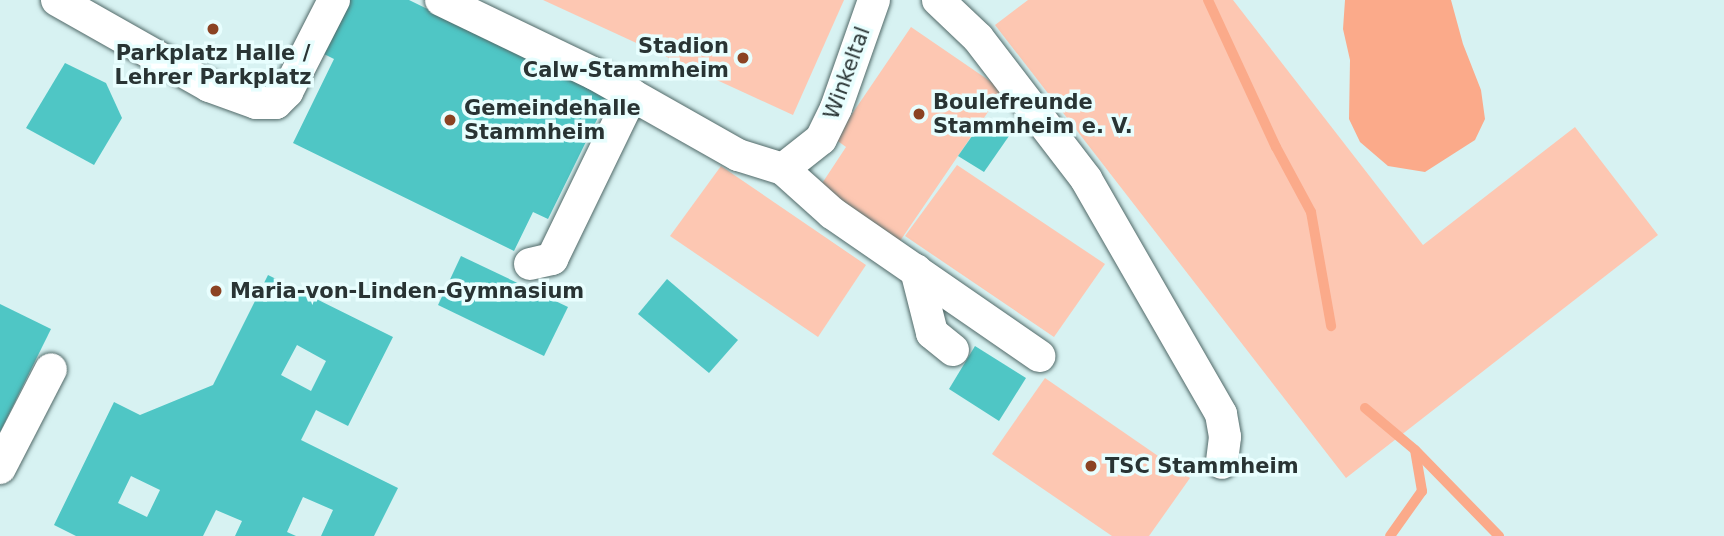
<!DOCTYPE html>
<style>
body{margin:0}
#map{position:relative;width:1724px;height:536px;overflow:hidden;background:#d7f2f2;font-family:"DejaVu Sans",sans-serif}
div>[style]{position:absolute}
.green>*{inset:0;background:#fdc7b2}
.water>*{inset:0;background:#fbaa8a}
.stream>*{height:10px;margin:-5px;padding:0 5px;transform-origin:5px;border-radius:5px;background:#fbaa8a}
.building>*{inset:0;background:#4fc6c5}
.roads{filter:drop-shadow(0 0 2px #516968) drop-shadow(0 0 2px #516968)}
.minor>*{height:32px;margin:-16px;padding:0 16px;transform-origin:16px;border-radius:16px;background:#fff}
.dots>*{width:19px;height:19px;translate:-50% -50%;box-sizing:border-box;border:4px solid #e8fefe;border-radius:50%}
span{translate:-50% -50%;white-space:nowrap;text-align:center;line-height:1.15;-webkit-text-stroke:7px #e8fefe;paint-order:stroke}
.poi-label{font-size:21px;color:#293434;font-weight:700}
.right{translate:-100% -50%;text-align:right}
.left{translate:0 -50%;text-align:left}
.street-label{font-size:21px;color:#293434}
</style>
<div id="map">
<div class="green">
<i style="clip-path:polygon(543px 0,844px 0,793px 115px)"></i>
<i style="clip-path:polygon(1028px 0,1233px 0,1423px 245px,1575px 127px,1658px 235px,1346px 478px,995px 25px)"></i>
<i style="clip-path:polygon(911px 27px,1003px 90px,900px 241px,819px 188px,846px 147px,835px 139px)"></i>
<i style="clip-path:polygon(957px 165px,1105px 264px,1054px 337px,905px 236px)"></i>
<i style="clip-path:polygon(721px 166px,866px 265px,818px 337px,670px 236px)"></i>
<i style="clip-path:polygon(1045px 378px,1190px 478px,1149px 536px,1112px 536px,992px 454px)"></i>
</div>
<div class="water">
<i style="clip-path:polygon(1345px 0,1451px 0,1463px 44px,1481px 90px,1485px 119px,1475px 140px,1425px 172px,1388px 166px,1360px 142px,1349px 119px,1350px 60px,1343px 29px)"></i>
</div>
<div class="stream">
<i style="left:1208px;top:0;width:162px;rotate:65.2deg"></i>
<i style="left:1276px;top:147px;width:74px;rotate:61.7deg"></i>
<i style="left:1311px;top:212px;width:116px;rotate:80deg"></i>
<i style="left:1365px;top:408px;width:65px;rotate:40deg"></i>
<i style="left:1415px;top:450px;width:42px;rotate:80.3deg"></i>
<i style="left:1422px;top:491px;width:55px;rotate:125.4deg"></i>
<i style="left:1416px;top:451px;width:119px;rotate:45.7deg"></i>
</div>
<div class="building">
<i style="clip-path:polygon(346px 0,409px 0,608px 97px,548px 219px,533px 212px,514px 251px,293px 143px,334px 59px,320px 52px)"></i>
<i style="clip-path:polygon(65px 63px,106px 83px,122px 118px,94px 165px,26px 128px)"></i>
<i style="clip-path:polygon(984px 119px,1009px 136px,984px 172px,958px 156px)"></i>
<i style="clip-path:polygon(461px 256px,568px 307px,544px 356px,438px 305px)"></i>
<i style="clip-path:polygon(evenodd,268px 275px,393px 337px,348px 426px,316px 410px,301px 440px,398px 488px,374px 536px,321px 536px,333px 510px,303px 497px,287px 532px,296px 536px,235px 536px,242px 521px,216px 510px,203px 536px,76px 536px,54px 525px,114px 402px,140px 415px,213px 385px,268px 275px,297px 345px,326px 361px,311px 391px,281px 375px,297px 345px,268px 275px,131px 476px,160px 490px,147px 517px,118px 503px,131px 476px)"></i>
<i style="clip-path:polygon(667px 279px,738px 340px,709px 373px,638px 314px)"></i>
<i style="clip-path:polygon(0 304px,51px 329px,0 432px)"></i>
<i style="clip-path:polygon(975px 346px,1026px 378px,999px 421px,949px 389px)"></i>
</div>
<div class="roads">
<div class="minor">
<i style="left:57px;top:0;width:175px;rotate:29.5deg"></i>
<i style="left:209px;top:86px;width:50px;rotate:19.9deg"></i>
<i style="left:256px;top:103px;width:20px"></i>
<i style="left:276px;top:103px;width:16px;rotate:-45deg"></i>
<i style="left:287px;top:92px;width:103px;rotate:-62.9deg"></i>
<i style="left:441px;top:0;width:169px;rotate:25.7deg"></i>
<i style="left:593px;top:73px;width:167px;rotate:29.5deg"></i>
<i style="left:738px;top:155px;width:47px;rotate:17.3deg"></i>
<i style="left:783px;top:169px;width:48px;rotate:-38.3deg"></i>
<i style="left:821px;top:139px;width:34px;rotate:-64deg"></i>
<i style="left:836px;top:108px;width:114px;rotate:-70.6deg"></i>
<i style="left:938px;top:0;width:55px;rotate:43.5deg"></i>
<i style="left:978px;top:38px;width:178px;rotate:52.5deg"></i>
<i style="left:1086px;top:179px;width:271px;rotate:60.1deg"></i>
<i style="left:1221px;top:414px;width:23px;rotate:80deg"></i>
<i style="left:1225px;top:437px;width:26px;rotate:97deg"></i>
<i style="left:783px;top:169px;width:66px;rotate:41.9deg"></i>
<i style="left:832px;top:213px;width:252px;rotate:34.6deg"></i>
<i style="left:530px;top:264px;width:23px;rotate:-13deg"></i>
<i style="left:552px;top:259px;width:183px;rotate:-64.1deg"></i>
<i style="left:916px;top:270px;width:65px;rotate:75.7deg"></i>
<i style="left:932px;top:333px;width:27px;rotate:39deg"></i>
<i style="left:0;top:468px;width:111px;rotate:-62.7deg"></i>
</div>
</div>
<div class="dots">
<i style="left:213px;top:29px;background:#8b4323"></i>
<i style="left:743px;top:58px;background:#8b4323"></i>
<i style="left:919px;top:114px;background:#8b4323"></i>
<i style="left:450px;top:120px;background:#8b4323"></i>
<i style="left:216px;top:291px;background:#8b4323"></i>
<i style="left:1091px;top:466px;background:#8b4323"></i>
</div>
<div class="poi-label">
<span class="right" style="left:729px;top:58px">Stadion<br>Calw-Stammheim</span>
<span style="left:213px;top:65px">Parkplatz Halle /<br>Lehrer Parkplatz</span>
<span class="left" style="left:933px;top:114px">Boulefreunde<br>Stammheim e. V.</span>
<span class="left" style="left:464px;top:120px">Gemeindehalle<br>Stammheim</span>
<span class="left" style="left:230px;top:291px">Maria-von-Linden-Gymnasium</span>
<span class="left" style="left:1105px;top:466px">TSC Stammheim</span>
</div>
<div class="street-label">
<span style="left:847px;top:73px;rotate:-70deg">Winkeltal</span>
</div>
</div>
